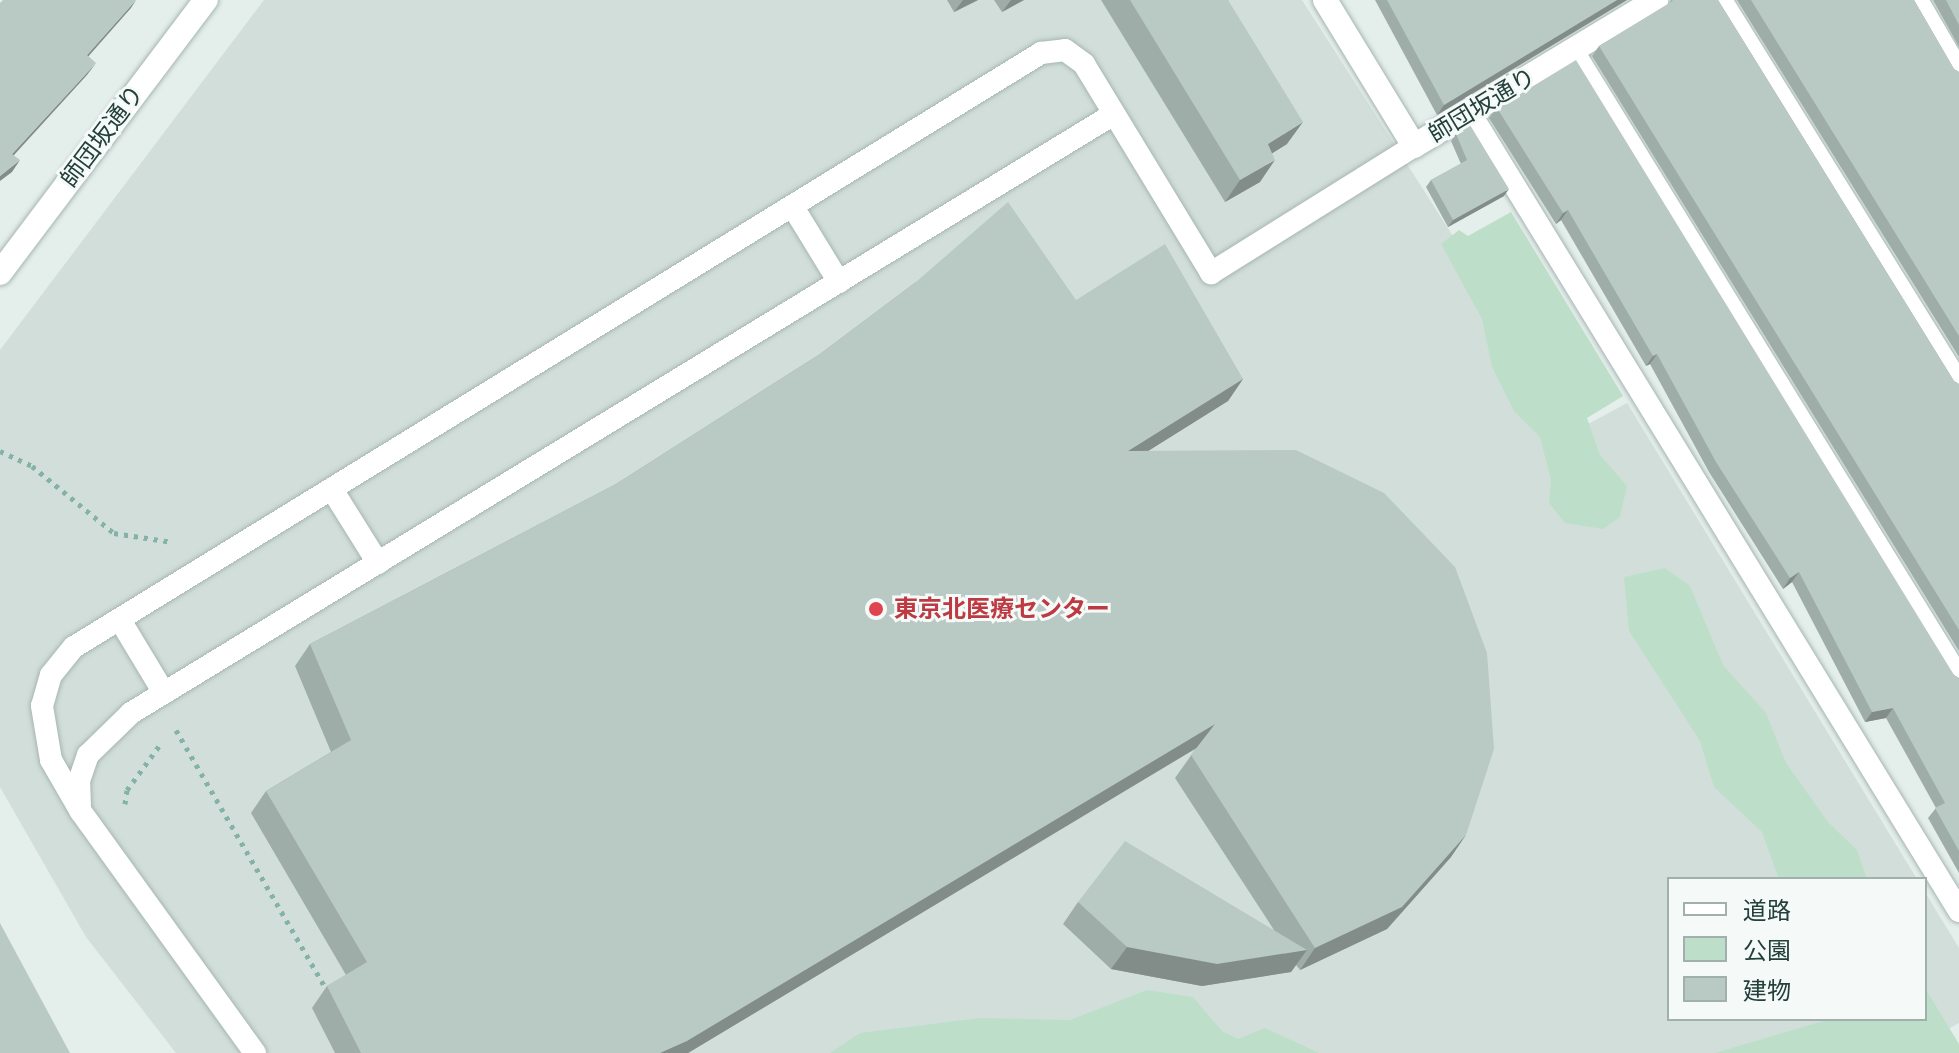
<!DOCTYPE html>
<meta charset="utf-8">
<style>
body{margin:0}
#map{position:relative;width:1959px;height:1053px;overflow:hidden;background:#e4eeeb;font-family:Poppins,"Noto Sans JP",sans-serif}
div>[style]{position:absolute}
.built>*{inset:0;background:#d2deda}
.green>*{inset:0;background:#bddfc9}
.path>*{height:5px;margin-top:-2.5px;transform-origin:0;background:repeating-linear-gradient(90deg,#84b2a8 0 4px,transparent 0 10px)}
.roads{filter:drop-shadow(0 0 2px #a6b6b3) drop-shadow(0 0 2px #a6b6b3)}
.lane>*{height:22px;margin:-11px;padding:0 11px;transform-origin:11px;border-radius:11px;background:#fff}
.street>*{height:24px;margin:-12px;padding:0 12px;transform-origin:12px;border-radius:12px;background:#fff}
.secondary>*{height:24px;margin:-12px;padding:0 12px;transform-origin:12px;border-radius:12px;background:#fff}
.wall>*{inset:0;background:#9fada9}
.shaded-wall>*{inset:0;background:#828d89}
.building>*{inset:0;background:#b9c9c4}
.dots>*{width:22px;height:22px;translate:-50% -50%;box-sizing:border-box;border:4px solid #f5faf8;border-radius:50%}
span{translate:-50% -50%;white-space:nowrap;text-align:center;line-height:1.15;-webkit-text-stroke:6px #f5faf8;paint-order:stroke}
.street-label{font-size:24px;color:#23403b}
.health-label{font-size:24px;color:#be3a42;font-weight:700}
.left{translate:0 -50%;text-align:left}
.legend{position:absolute;left:1667px;top:877px;width:260px;height:144px;box-sizing:border-box;background:#f5faf8;border:2px solid #a1b0ac;margin:0;padding:10px 14px;list-style:none;font-size:24px;color:#23403b}
.legend li{display:flex;align-items:center;gap:16px;height:40px}
.legend b{width:40px;border:2px solid #a1b0ac}
</style>
<div id="map">
<div class="built">
<i style="clip-path:polygon(264px 0,1302px 0,1577px 430px,1627px 403px,1917px 879px,1669px 879px,1669px 1019px,1925px 1019px,1925px 892px,1959px 948px,1959px 1023px,1948px 1029px,1944px 1053px,176px 1053px,86px 937px,0 787px,0 350px)"></i>
</div>
<div class="green">
<i style="clip-path:polygon(1511px 212px,1623px 396px,1587px 418px,1600px 455px,1627px 486px,1620px 517px,1603px 529px,1565px 523px,1549px 503px,1551px 480px,1540px 437px,1514px 411px,1492px 367px,1482px 319px,1441px 244px,1459px 230px,1468px 236px)"></i>
<i style="clip-path:polygon(1665px 568px,1690px 586px,1723px 665px,1766px 713px,1786px 763px,1828px 822px,1857px 850px,1867px 879px,1779px 879px,1762px 832px,1714px 787px,1700px 741px,1629px 631px,1624px 577px)"></i>
<i style="clip-path:polygon(1925px 988px,1959px 1044px,1959px 1053px,1715px 1053px,1830px 1019px,1925px 1019px)"></i>
<i style="clip-path:polygon(1147px 990px,1193px 997px,1222px 1031px,1238px 1039px,1265px 1028px,1319px 1053px,830px 1053px,860px 1033px,980px 1018px,1070px 1020px)"></i>
</div>
<div class="path">
<i style="left:0;top:451px;width:35px;rotate:25deg"></i>
<i style="left:32px;top:466px;width:106px;rotate:39.3deg"></i>
<i style="left:114px;top:533px;width:59px;rotate:8.8deg"></i>
<i style="left:176px;top:730px;width:302px;rotate:59.9deg"></i>
<i style="left:125px;top:804px;width:14px;rotate:-82deg"></i>
<i style="left:127px;top:790px;width:59px;rotate:-53.9deg"></i>
</div>
<div class="roads">
<div class="lane">
<i style="left:1721px;top:0;width:452px;rotate:58.2deg"></i>
<i style="left:1917px;top:0;width:83px;rotate:59.7deg"></i>
<i style="left:1573px;top:51px;width:736px;rotate:58.38deg"></i>
<i style="left:1470px;top:113px;width:936px;rotate:58.5deg"></i>
<i style="left:793px;top:207px;width:88px;rotate:58.5deg"></i>
<i style="left:333px;top:491px;width:85px;rotate:58deg"></i>
<i style="left:120px;top:620px;width:85px;rotate:58.9deg"></i>
<i style="left:80px;top:807px;width:26px;rotate:-92deg"></i>
<i style="left:79px;top:781px;width:28px;rotate:-71deg"></i>
<i style="left:88px;top:755px;width:60px;rotate:-44.3deg"></i>
<i style="left:131px;top:713px;width:1151px;rotate:-31.36deg"></i>
<i style="left:255px;top:1053px;width:297px;rotate:-125.8deg"></i>
<i style="left:81px;top:812px;width:60px;rotate:-120deg"></i>
<i style="left:51px;top:760px;width:55px;rotate:-99.5deg"></i>
<i style="left:42px;top:706px;width:32px;rotate:-74deg"></i>
<i style="left:51px;top:675px;width:36px;rotate:-51deg"></i>
<i style="left:74px;top:647px;width:1135px;rotate:-31.56deg"></i>
<i style="left:1041px;top:53px;width:24px;rotate:-7deg"></i>
<i style="left:1065px;top:50px;width:24px;rotate:36deg"></i>
<i style="left:1084px;top:64px;width:245px;rotate:58.7deg"></i>
<i style="left:1211px;top:273px;width:239px;rotate:-32deg"></i>
</div>
<div class="street">
<i style="left:0;top:273px;width:342px;rotate:-53deg"></i>
</div>
<div class="secondary">
<i style="left:1325px;top:0;width:171px;rotate:58.6deg"></i>
<i style="left:1414px;top:146px;width:283px;rotate:-31.1deg"></i>
</div>
</div>
<div class="wall">
<i style="clip-path:polygon(947px 0,978px 0,954px 12px)"></i>
<i style="clip-path:polygon(994px 0,1024px 0,1002px 12px)"></i>
<i style="clip-path:polygon(1101px 0,1228px 0,1287px 144px,1272px 153px,1260px 182px,1225px 202px)"></i>
<i style="clip-path:polygon(1375px 0,1627px 0,1437px 115px)"></i>
<i style="clip-path:polygon(1671px 0,1718px 0,1954px 381px,1959px 384px,1959px 651px,1592px 56px,1599px 46px,1669px 4px)"></i>
<i style="clip-path:polygon(1737px 0,1914px 0,1954px 69px,1959px 72px,1959px 357px)"></i>
<i style="clip-path:polygon(1933px 0,1959px 0,1959px 47px)"></i>
<i style="clip-path:polygon(1497px 108px,1954px 675px,1959px 678px,1959px 873px,1928px 818px,1936px 808px,1886px 718px,1865px 722px,1792px 582px,1783px 589px,1709px 472px,1650px 364px,1646px 366px,1561px 220px,1556px 224px,1489px 118px)"></i>
<i style="clip-path:polygon(1456px 134px,1504px 196px,1448px 227px,1426px 187px,1431px 180px,1461px 164px,1451px 141px)"></i>
<i style="clip-path:polygon(916px 282px,1076px 300px,1243px 379px,1228px 401px,1148px 451px,1451px 857px,1387px 929px,1300px 970px,1296px 965px,1291px 972px,1202px 986px,1111px 969px,1063px 924px,1078px 902px,1274px 930px,1175px 778px,1197px 747px,688px 1053px,335px 1053px,312px 1008px,327px 986px,346px 975px,251px 813px,266px 791px,331px 752px,295px 666px,310px 644px,616px 484px,820px 354px)"></i>
</div>
<div class="shaded-wall">
<i style="clip-path:polygon(136px 0,131px 8px,79px 67px,87px 55px)"></i>
<i style="clip-path:polygon(963px 0,978px 0,954px 12px)"></i>
<i style="clip-path:polygon(1011px 0,1024px 0,1002px 12px)"></i>
<i style="clip-path:polygon(1617px 0,1627px 0,1437px 115px,1444px 105px)"></i>
<i style="clip-path:polygon(96px 63px,87px 75px,4px 166px,12px 154px)"></i>
<i style="clip-path:polygon(1303px 122px,1287px 144px,1252px 166px,1268px 144px)"></i>
<i style="clip-path:polygon(20px 160px,12px 172px,0 181px,0 176px)"></i>
<i style="clip-path:polygon(1275px 160px,1260px 182px,1225px 202px,1240px 180px)"></i>
<i style="clip-path:polygon(1509px 189px,1504px 196px,1448px 227px,1453px 220px)"></i>
<i style="clip-path:polygon(1568px 210px,1561px 220px,1556px 224px,1563px 213px)"></i>
<i style="clip-path:polygon(1657px 354px,1650px 364px,1646px 366px,1653px 356px)"></i>
<i style="clip-path:polygon(1243px 379px,1228px 401px,1113px 473px,1128px 451px)"></i>
<i style="clip-path:polygon(1799px 572px,1792px 582px,1783px 589px,1790px 578px)"></i>
<i style="clip-path:polygon(1893px 708px,1886px 718px,1865px 722px,1872px 712px)"></i>
<i style="clip-path:polygon(1215px 724px,1200px 746px,688px 1053px,660px 1053px)"></i>
<i style="clip-path:polygon(1466px 835px,1451px 857px,1387px 929px,1300px 970px,1315px 948px)"></i>
<i style="clip-path:polygon(1127px 947px,1307px 950px,1291px 972px,1202px 986px,1111px 969px)"></i>
</div>
<div class="building">
<i style="clip-path:polygon(3px 0,136px 0,87px 55px,96px 63px,12px 154px,20px 160px,0 176px,0 3px)"></i>
<i style="clip-path:polygon(1130px 0,1228px 0,1303px 122px,1268px 144px,1275px 160px,1240px 180px)"></i>
<i style="clip-path:polygon(1387px 0,1617px 0,1444px 105px)"></i>
<i style="clip-path:polygon(1673px 0,1718px 0,1954px 381px,1959px 384px,1959px 630px,1599px 46px,1671px 2px)"></i>
<i style="clip-path:polygon(1751px 0,1914px 0,1954px 69px,1959px 72px,1959px 336px)"></i>
<i style="clip-path:polygon(1946px 0,1959px 0,1959px 25px)"></i>
<i style="clip-path:polygon(1576px 60px,1954px 675px,1959px 678px,1959px 851px,1935px 808px,1945px 803px,1893px 708px,1872px 712px,1799px 572px,1790px 578px,1716px 462px,1657px 354px,1653px 356px,1568px 210px,1563px 213px,1497px 108px)"></i>
<i style="clip-path:polygon(1470px 125px,1509px 189px,1453px 220px,1431px 180px,1467px 160px,1456px 134px)"></i>
<i style="clip-path:polygon(1008px 202px,1076px 300px,1165px 244px,1243px 379px,1128px 451px,1296px 450px,1384px 493px,1455px 567px,1487px 653px,1494px 749px,1466px 835px,1402px 907px,1315px 948px,1191px 755px,1215px 724px,687px 1041px,660px 1053px,361px 1053px,327px 986px,367px 962px,266px 791px,351px 740px,310px 644px,616px 484px,820px 354px,916px 282px)"></i>
<i style="clip-path:polygon(1125px 841px,1307px 950px,1217px 964px,1127px 947px,1078px 902px)"></i>
<i style="clip-path:polygon(0 923px,70px 1053px,0 1053px)"></i>
</div>
<div class="dots">
<i style="left:876px;top:609px;background:#e0444e"></i>
</div>
<div class="street-label">
<span style="left:1482px;top:105px;rotate:-31deg">師団坂通り</span>
<span style="left:102px;top:136px;rotate:-53deg">師団坂通り</span>
</div>
<div class="health-label">
<span class="left" style="left:894px;top:609px">東京北医療センター</span>
</div>
<ul class="legend">
<li><b style="height:10px;background:#fff"></b>道路</li>
<li><b style="height:22px;background:#bddfc9"></b>公園</li>
<li><b style="height:22px;background:#b9c9c4"></b>建物</li>
</ul>
</div>
